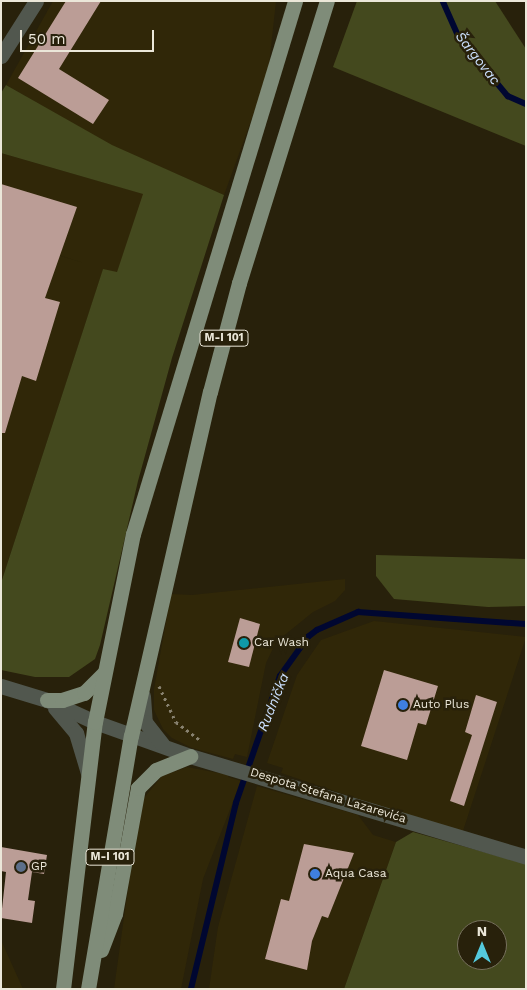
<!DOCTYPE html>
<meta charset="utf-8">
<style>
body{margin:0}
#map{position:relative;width:527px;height:990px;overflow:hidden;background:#28210b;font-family:"Work Sans",sans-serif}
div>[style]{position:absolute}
.built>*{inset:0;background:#302708}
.green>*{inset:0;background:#44491e}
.stream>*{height:5.5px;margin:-2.75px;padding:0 2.75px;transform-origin:2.75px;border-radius:2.75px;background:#000731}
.building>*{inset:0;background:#bb9d96}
.path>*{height:3px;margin-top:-1.5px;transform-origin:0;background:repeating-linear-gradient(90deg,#888270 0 2.5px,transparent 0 6.5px)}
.minor>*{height:15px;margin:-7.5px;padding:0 7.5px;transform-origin:7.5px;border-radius:7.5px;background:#51574e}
.major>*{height:15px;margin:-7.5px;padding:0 7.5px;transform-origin:7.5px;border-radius:7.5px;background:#7f8c79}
.dots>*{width:14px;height:14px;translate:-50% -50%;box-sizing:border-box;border:2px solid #28210b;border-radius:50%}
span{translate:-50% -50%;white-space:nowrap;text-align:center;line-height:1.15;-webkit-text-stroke:5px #28210b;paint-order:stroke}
.shield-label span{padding:1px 4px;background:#28210b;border:1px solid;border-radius:4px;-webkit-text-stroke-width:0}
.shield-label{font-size:11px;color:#ebe7d9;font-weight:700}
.poi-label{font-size:12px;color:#ebe7d9}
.left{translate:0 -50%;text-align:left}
.street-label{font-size:12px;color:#ebe7d9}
.water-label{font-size:14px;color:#cce1ff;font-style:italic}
.frame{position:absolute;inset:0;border:2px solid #ebe7d9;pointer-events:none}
.north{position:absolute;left:457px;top:920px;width:50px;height:50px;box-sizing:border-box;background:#28210b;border:1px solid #76705d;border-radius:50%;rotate:0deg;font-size:14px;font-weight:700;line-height:20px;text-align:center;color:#ebe7d9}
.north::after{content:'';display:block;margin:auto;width:18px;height:22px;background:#54cadd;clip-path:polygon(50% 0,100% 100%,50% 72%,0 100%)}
.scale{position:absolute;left:20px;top:30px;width:134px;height:22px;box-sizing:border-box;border:2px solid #ebe7d9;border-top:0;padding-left:6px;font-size:15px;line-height:18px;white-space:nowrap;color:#ebe7d9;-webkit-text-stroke:4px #28210b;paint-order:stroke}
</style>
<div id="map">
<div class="built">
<i style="clip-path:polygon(53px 1px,276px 1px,268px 74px,224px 195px,112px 146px,6px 85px)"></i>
<i style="clip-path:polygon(1px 153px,144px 194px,117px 273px,103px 270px,1px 583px,1px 238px,84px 263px,1px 237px)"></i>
<i style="clip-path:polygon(345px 579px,345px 590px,335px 601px,313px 612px,276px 642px,266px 663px,247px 757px,235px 754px,233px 759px,192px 748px,172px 738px,163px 729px,154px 710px,154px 689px,171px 594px,192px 595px)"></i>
<i style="clip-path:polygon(374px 621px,526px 637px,462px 834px,281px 773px,283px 768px,267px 763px,297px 675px,321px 640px)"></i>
<i style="clip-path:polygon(187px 767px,229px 775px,228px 777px,241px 781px,203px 879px,181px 989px,114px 989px,137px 824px,144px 798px,162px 776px)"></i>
<i style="clip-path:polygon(257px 786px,358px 815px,373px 835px,396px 842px,344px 989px,209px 989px,218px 927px)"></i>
<i style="clip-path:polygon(1px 940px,23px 989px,1px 989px)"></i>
</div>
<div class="green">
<i style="clip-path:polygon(357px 1px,495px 1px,526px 49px,526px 146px,333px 67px)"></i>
<i style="clip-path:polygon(6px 85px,112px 145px,224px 195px,172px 358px,138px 481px,100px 645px,95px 659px,69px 677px,35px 677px,1px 670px,1px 583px,103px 269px,117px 272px,143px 194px,1px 153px,1px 93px)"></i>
<i style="clip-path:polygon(376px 555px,526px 559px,526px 606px,488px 607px,394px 599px,376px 576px)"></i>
<i style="clip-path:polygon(evenodd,413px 832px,526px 864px,526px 989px,344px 989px,396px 842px,413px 832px,467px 930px,497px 930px,497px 960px,467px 960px,467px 930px)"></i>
</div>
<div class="stream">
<i style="left:443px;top:1px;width:39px;rotate:66deg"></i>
<i style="left:459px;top:37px;width:77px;rotate:50.3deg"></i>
<i style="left:508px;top:96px;width:20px;rotate:24deg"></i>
<i style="left:191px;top:989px;width:191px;rotate:-76.4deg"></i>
<i style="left:236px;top:803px;width:134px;rotate:-70.9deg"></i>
<i style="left:280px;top:676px;width:48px;rotate:-54.3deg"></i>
<i style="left:308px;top:637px;width:11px;rotate:-38deg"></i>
<i style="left:317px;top:630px;width:45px;rotate:-23.7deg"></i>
<i style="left:358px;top:612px;width:168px;rotate:4.1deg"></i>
</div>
<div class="building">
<i style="clip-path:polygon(66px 1px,101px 1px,59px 69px,109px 100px,93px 124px,18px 78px)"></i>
<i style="clip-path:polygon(1px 184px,77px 207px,45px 298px,60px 302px,36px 381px,22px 376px,5px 433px,1px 433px)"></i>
<i style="clip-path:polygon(240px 618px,260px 624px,249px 667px,228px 662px)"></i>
<i style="clip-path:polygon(384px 670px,438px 686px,426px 725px,418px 723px,407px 760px,361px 746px)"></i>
<i style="clip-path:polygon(476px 695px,497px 702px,464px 806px,450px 801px,472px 735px,465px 732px)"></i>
<i style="clip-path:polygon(304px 844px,354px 853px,328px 918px,322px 916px,312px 941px,307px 970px,265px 959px,281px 899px,289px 901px)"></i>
<i style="clip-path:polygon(1px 847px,47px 855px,44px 874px,32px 872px,28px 900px,35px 901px,32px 923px,1px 918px,6px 872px,1px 871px)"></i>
</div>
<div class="path">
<i style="left:159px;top:686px;width:40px;rotate:65deg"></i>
<i style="left:176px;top:722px;width:31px;rotate:37deg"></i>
</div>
<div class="minor">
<i style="left:1px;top:56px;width:65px;rotate:-57.5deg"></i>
<i style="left:1px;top:686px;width:48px;rotate:16.9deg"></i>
<i style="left:47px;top:700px;width:53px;rotate:24.6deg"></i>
<i style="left:95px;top:722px;width:101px;rotate:19.7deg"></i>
<i style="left:190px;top:756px;width:351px;rotate:16.7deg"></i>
<i style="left:143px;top:696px;width:26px;rotate:86deg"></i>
<i style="left:145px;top:722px;width:28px;rotate:52deg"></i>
<i style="left:55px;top:708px;width:33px;rotate:50deg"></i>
<i style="left:76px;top:733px;width:42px;rotate:73.3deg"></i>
</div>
<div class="major">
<i style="left:47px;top:700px;width:15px"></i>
<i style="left:62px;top:700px;width:23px;rotate:-18deg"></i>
<i style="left:84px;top:693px;width:28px;rotate:-45deg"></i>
<i style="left:101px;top:950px;width:39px;rotate:-69deg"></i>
<i style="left:115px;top:914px;width:128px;rotate:-79.7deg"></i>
<i style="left:138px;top:788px;width:25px;rotate:-45deg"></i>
<i style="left:156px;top:770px;width:37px;rotate:-22deg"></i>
<i style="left:63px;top:989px;width:269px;rotate:-83.2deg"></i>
<i style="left:95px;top:722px;width:192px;rotate:-78.6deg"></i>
<i style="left:133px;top:534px;width:557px;rotate:-73.09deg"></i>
<i style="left:88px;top:989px;width:257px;rotate:-80.4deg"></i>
<i style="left:131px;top:736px;width:353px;rotate:-77.1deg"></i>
<i style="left:210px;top:392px;width:113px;rotate:-75.1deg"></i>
<i style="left:239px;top:283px;width:295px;rotate:-72.7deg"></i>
</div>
<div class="dots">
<i style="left:244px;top:643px;background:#0f9aa8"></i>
<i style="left:403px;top:705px;background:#3f7fe0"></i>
<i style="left:21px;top:867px;background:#5c6f8a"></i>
<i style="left:315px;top:874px;background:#3f7fe0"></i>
</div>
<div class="shield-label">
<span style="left:224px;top:338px">M-I 101</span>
<span style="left:110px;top:857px">M-I 101</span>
</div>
<div class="poi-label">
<span class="left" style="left:254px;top:643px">Car Wash</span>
<span class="left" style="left:413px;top:705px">Auto Plus</span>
<span class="left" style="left:31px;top:867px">GP</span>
<span class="left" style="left:325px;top:874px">Aqua Casa</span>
</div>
<div class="street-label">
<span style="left:328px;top:796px;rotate:17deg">Despota Stefana Lazarevića</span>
</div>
<div class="water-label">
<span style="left:478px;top:58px;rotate:52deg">Šargovac</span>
<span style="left:273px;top:702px;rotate:-68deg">Rudnička</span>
</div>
<div class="frame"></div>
<div class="north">N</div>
<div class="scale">50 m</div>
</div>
